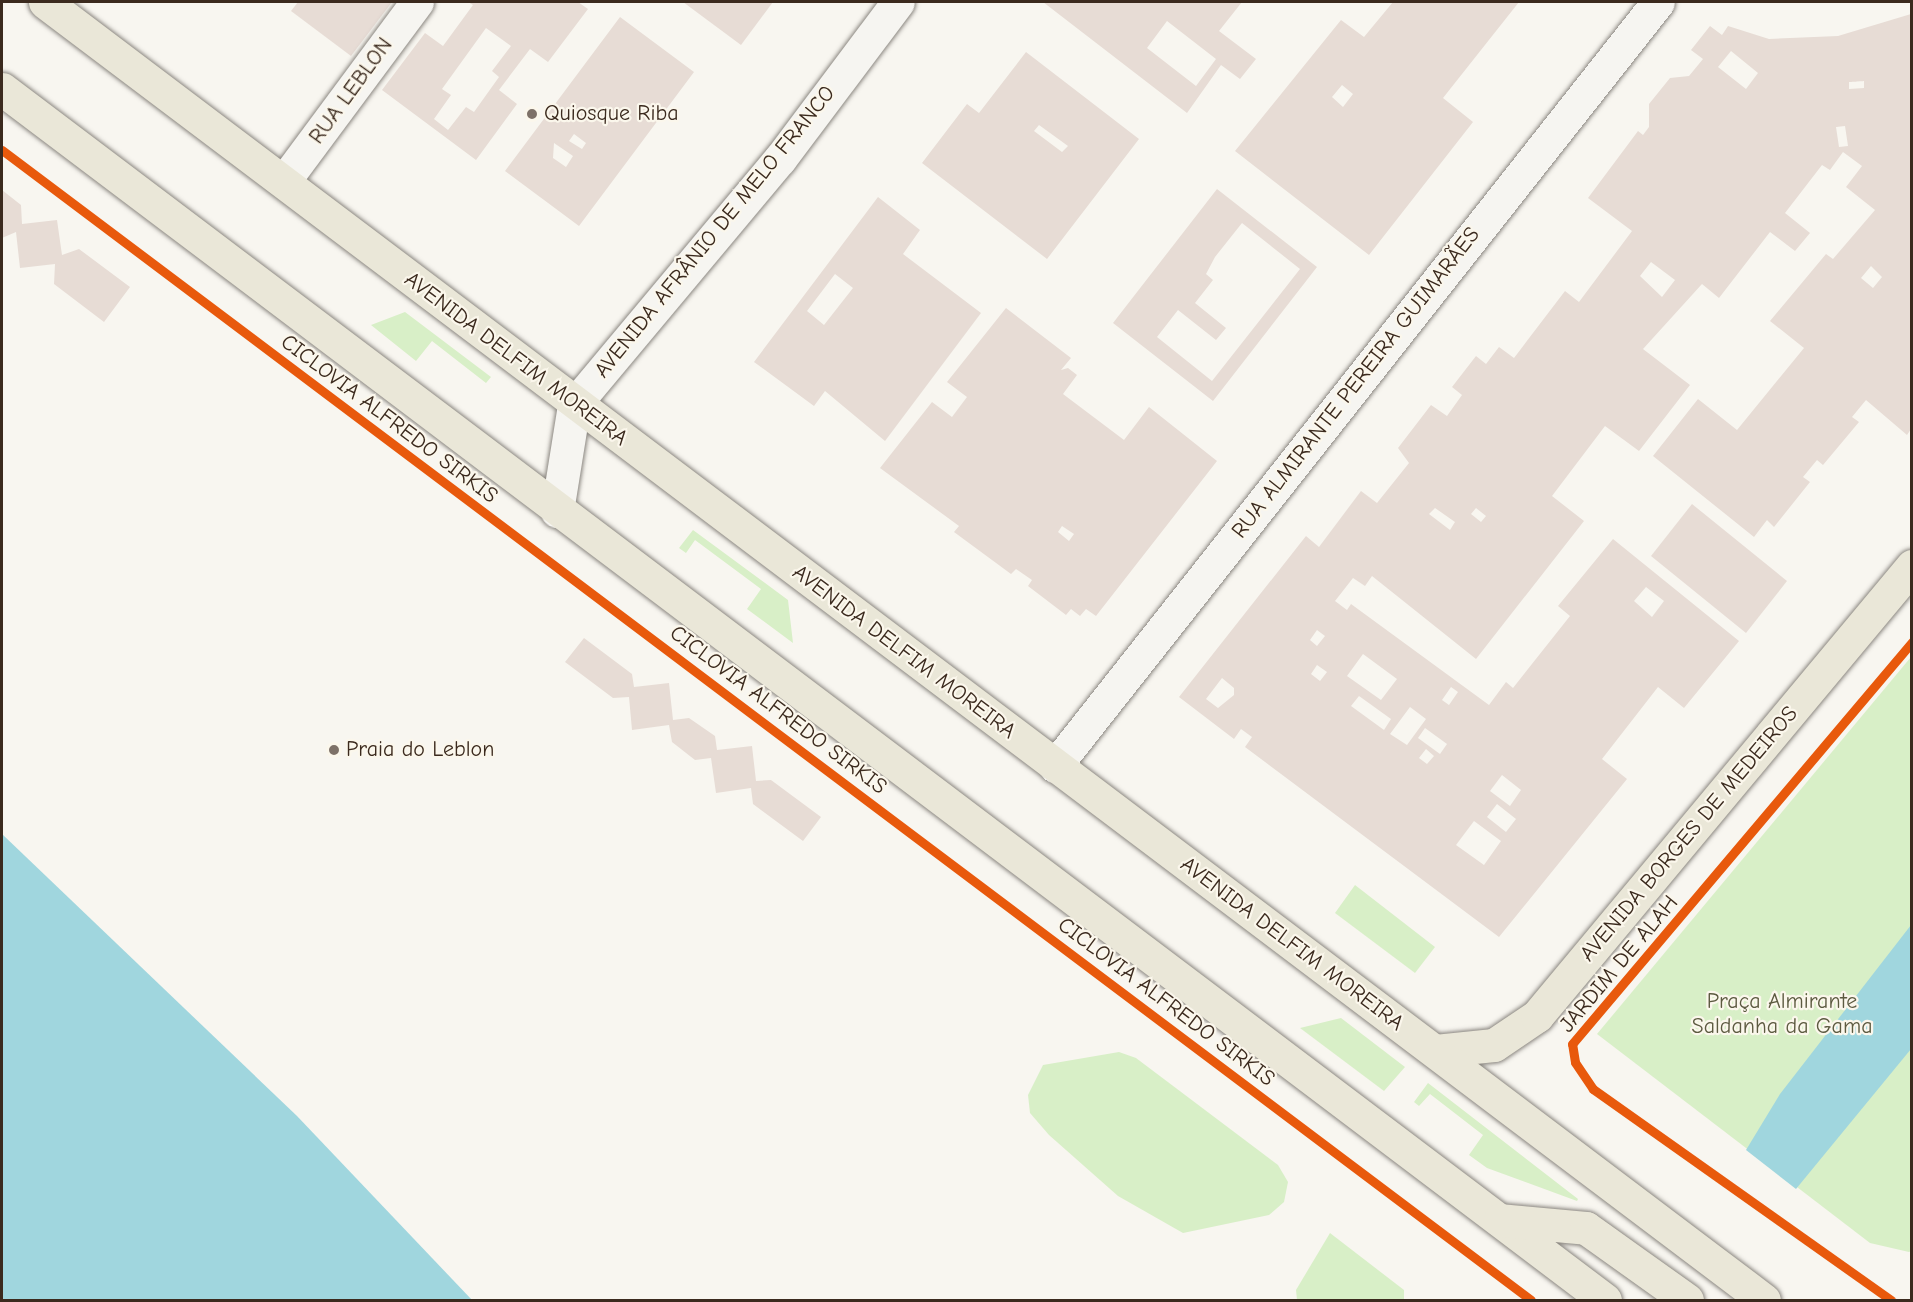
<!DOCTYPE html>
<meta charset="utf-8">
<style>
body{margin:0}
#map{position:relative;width:1913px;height:1302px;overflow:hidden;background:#f8f6f0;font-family:"Comic Neue",sans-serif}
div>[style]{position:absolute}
.green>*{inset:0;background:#d8efc7}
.water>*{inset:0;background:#a0d6de}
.building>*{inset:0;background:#e7dcd5}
.roads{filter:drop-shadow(0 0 2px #8b8781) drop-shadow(0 0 2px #8b8781)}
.minor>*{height:33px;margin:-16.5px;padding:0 16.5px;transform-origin:16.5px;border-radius:16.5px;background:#f6f5f1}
.major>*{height:33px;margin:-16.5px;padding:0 16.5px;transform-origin:16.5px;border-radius:16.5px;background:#eae7d8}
.highway>*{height:33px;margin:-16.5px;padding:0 16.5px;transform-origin:16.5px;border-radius:16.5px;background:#eae7d8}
.cycleway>*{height:9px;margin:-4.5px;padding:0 4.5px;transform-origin:4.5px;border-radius:4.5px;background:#e8590c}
.dots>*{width:16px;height:16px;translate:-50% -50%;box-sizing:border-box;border:3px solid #fbf7ec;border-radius:50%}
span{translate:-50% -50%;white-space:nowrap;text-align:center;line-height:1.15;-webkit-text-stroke:4.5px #fbf7ec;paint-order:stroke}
.street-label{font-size:22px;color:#3b2a1e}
.poi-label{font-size:22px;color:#3b2a1e}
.left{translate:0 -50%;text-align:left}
.park-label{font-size:22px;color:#5c5a40}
.frame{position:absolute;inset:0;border:3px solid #3b2a1e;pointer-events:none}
</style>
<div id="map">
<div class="green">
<i style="clip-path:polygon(405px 312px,491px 377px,486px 383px,432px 341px,416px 361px,371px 325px)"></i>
<i style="clip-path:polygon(693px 530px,788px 600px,793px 643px,747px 609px,761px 589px,695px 540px,686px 553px,679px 548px)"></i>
<i style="clip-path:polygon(1911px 657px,1911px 1251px,1909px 1252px,1870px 1243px,1597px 1034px)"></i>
<i style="clip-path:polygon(1355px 885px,1435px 947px,1415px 973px,1335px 913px)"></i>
<i style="clip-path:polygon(1341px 1018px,1405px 1067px,1384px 1091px,1300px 1028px)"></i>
<i style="clip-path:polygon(1119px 1052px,1136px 1058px,1278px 1165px,1288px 1182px,1284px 1202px,1269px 1215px,1183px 1233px,1118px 1196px,1049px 1135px,1030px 1113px,1028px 1095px,1043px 1065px)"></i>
<i style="clip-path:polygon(1428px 1083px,1578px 1199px,1577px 1201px,1487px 1168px,1469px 1155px,1483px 1135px,1430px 1094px,1419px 1106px,1414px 1102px)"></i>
<i style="clip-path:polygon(1330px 1233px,1404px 1290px,1404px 1300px,1297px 1300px,1296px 1290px)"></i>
</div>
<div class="water">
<i style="clip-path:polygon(2px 834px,297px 1116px,472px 1300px,2px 1300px)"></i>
<i style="clip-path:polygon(1911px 925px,1911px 1049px,1796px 1189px,1746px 1150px,1780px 1094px)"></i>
</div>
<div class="building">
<i style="clip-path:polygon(298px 2px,392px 2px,351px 56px,291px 11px)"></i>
<i style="clip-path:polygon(evenodd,468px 2px,578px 2px,588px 9px,548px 62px,530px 49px,499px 90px,517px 104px,476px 160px,382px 90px,425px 33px,443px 46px,473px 5px,468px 2px,486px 28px,511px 46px,492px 71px,499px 77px,474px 112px,466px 107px,448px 130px,434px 119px,451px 95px,442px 89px,486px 28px)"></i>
<i style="clip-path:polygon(683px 2px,773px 2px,741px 45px)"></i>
<i style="clip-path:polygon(evenodd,1043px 2px,1242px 2px,1219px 31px,1256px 59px,1240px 79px,1221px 65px,1187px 113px,1043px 2px,1167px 21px,1216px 59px,1196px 86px,1147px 48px,1167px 21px)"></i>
<i style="clip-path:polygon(evenodd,1393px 2px,1519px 2px,1443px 98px,1473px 122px,1369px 255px,1235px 151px,1341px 20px,1364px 37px,1393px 2px,1342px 85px,1353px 94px,1343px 107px,1332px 97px,1342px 85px)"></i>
<i style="clip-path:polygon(evenodd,1911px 14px,1911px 429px,1907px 435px,1866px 400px,1852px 417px,1859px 422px,1823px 465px,1817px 460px,1803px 477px,1810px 482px,1774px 527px,1767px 520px,1754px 537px,1653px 456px,1698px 399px,1737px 430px,1804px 348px,1770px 321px,1826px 254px,1833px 259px,1875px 210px,1846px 187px,1862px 166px,1843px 152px,1830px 170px,1822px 165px,1785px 213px,1810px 233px,1795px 251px,1770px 232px,1719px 298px,1702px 284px,1643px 349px,1690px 385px,1639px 451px,1605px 426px,1552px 496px,1584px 521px,1476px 659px,1372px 576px,1365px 586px,1353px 578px,1335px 601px,1347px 610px,1351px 604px,1489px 705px,1506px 682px,1513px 688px,1570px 616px,1558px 606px,1613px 539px,1739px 641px,1684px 708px,1658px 687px,1602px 759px,1627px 779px,1499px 937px,1245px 747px,1252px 737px,1241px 729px,1234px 739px,1179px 697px,1306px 536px,1319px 547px,1361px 491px,1377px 503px,1409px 463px,1398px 448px,1431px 405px,1447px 416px,1462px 395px,1452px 387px,1476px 356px,1486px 364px,1499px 347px,1514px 358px,1565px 291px,1579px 302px,1632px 231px,1588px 198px,1638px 131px,1643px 135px,1649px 127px,1649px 104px,1670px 78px,1689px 76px,1703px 59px,1691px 50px,1710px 26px,1722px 35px,1728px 26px,1769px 39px,1838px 36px,1911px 14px,1731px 51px,1758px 73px,1746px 89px,1718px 67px,1731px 51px,1911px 14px,1864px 81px,1864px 88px,1849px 89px,1849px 82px,1864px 81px,1911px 14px,1845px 126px,1848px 146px,1839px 147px,1836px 127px,1845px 126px,1911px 14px,1651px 262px,1675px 280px,1662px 297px,1640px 276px,1651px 262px,1911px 14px,1871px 266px,1882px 277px,1873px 288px,1861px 278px,1871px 266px,1911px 14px,1435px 508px,1455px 522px,1450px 530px,1429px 514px,1435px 508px,1911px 14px,1476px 508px,1486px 516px,1481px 522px,1471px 514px,1476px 508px,1911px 14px,1646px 587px,1664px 601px,1652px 617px,1634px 601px,1646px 587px,1911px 14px,1317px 630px,1325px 636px,1317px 646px,1310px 640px,1317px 630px,1911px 14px,1363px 654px,1397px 679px,1381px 700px,1347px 676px,1363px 654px,1911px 14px,1317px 665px,1327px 672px,1320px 681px,1311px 674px,1317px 665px,1911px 14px,1222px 678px,1234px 688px,1234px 695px,1218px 708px,1206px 699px,1222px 678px,1911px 14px,1451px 687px,1458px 692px,1449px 705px,1442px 700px,1451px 687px,1911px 14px,1359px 696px,1391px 719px,1384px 730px,1351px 706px,1359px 696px,1911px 14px,1410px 707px,1426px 719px,1407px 745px,1390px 734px,1410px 707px,1911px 14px,1425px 728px,1447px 744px,1440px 754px,1418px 738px,1425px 728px,1911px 14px,1426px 749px,1434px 756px,1427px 764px,1419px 758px,1426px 749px,1911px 14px,1502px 775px,1521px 790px,1510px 806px,1490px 791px,1502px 775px,1911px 14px,1497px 804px,1516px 819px,1506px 832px,1487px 817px,1497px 804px,1911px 14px,1474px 821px,1501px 841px,1484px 865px,1456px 845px,1474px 821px)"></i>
<i style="clip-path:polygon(evenodd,620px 17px,694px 72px,579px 226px,505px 171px,620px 17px,574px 134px,586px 143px,582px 149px,569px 141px,574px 134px,620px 17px,554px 143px,573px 156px,566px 167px,553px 158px,554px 143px)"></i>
<i style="clip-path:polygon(evenodd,1026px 52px,1139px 139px,1047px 259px,922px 163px,967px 104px,979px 113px,1026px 52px,1039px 125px,1068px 146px,1062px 152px,1034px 131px,1039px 125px)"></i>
<i style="clip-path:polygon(evenodd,1217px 189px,1317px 267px,1213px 401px,1113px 323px,1217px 189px,1242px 223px,1300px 269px,1212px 381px,1157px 337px,1178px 310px,1216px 340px,1226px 328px,1195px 303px,1213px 280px,1206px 274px,1215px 257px,1242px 223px)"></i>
<i style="clip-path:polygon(2px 190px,21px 205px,22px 224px,57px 220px,62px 255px,79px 249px,130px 287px,104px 322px,54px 284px,55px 264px,20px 268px,16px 232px,2px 238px)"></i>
<i style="clip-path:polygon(evenodd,878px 197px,920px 230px,903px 254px,981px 313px,885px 441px,825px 391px,814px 406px,754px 362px,878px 197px,835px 274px,853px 288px,824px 325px,807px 311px,835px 274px)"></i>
<i style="clip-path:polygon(evenodd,1006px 308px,1071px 358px,1061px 370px,1068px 368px,1077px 375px,1063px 394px,1124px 440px,1149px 407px,1217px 461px,1096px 616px,1086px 609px,1080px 616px,1071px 609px,1066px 615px,1028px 586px,1032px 580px,1016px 569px,1011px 574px,954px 532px,959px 526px,880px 468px,932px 402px,952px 417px,967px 397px,947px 382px,1006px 308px,1062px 526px,1074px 534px,1069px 541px,1058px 532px,1062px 526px)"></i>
<i style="clip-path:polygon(1692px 504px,1787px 581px,1746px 633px,1651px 556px)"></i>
<i style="clip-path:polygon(584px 638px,632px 674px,634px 687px,669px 683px,673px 720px,689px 718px,715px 736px,717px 750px,752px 746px,756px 781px,771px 780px,821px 817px,803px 841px,753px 804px,751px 788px,716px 793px,711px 758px,695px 760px,672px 742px,669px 725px,632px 730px,629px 697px,613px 698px,565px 662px)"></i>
</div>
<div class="roads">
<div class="minor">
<i style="left:284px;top:181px;width:223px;rotate:-53.4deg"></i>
<i style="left:557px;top:511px;width:107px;rotate:-80.9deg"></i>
<i style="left:574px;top:405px;width:321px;rotate:-50.1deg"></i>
<i style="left:780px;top:159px;width:196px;rotate:-53.1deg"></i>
<i style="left:1055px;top:766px;width:973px;rotate:-51.72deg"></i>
</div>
<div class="major">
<i style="left:1435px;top:1051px;width:59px;rotate:-5.8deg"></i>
<i style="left:1494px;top:1045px;width:52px;rotate:-34deg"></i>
<i style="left:1537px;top:1016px;width:586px;rotate:-50.19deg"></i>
</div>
<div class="highway">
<i style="left:45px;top:2px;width:2154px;rotate:37.06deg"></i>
<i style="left:2px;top:89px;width:2009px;rotate:37.07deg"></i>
<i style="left:1500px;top:1220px;width:86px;rotate:5.3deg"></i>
<i style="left:1586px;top:1228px;width:124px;rotate:35.5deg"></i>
</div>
</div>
<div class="cycleway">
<i style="left:2px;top:150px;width:1913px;rotate:36.95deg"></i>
<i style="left:1891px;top:1300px;width:365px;rotate:-144.7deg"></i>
<i style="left:1593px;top:1089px;width:32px;rotate:-124deg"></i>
<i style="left:1575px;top:1062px;width:18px;rotate:-99deg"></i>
<i style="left:1572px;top:1044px;width:527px;rotate:-49.78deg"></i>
</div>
<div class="dots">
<i style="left:532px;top:114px;background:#7d7168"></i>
<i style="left:334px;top:750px;background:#7d7168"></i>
</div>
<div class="street-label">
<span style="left:351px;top:91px;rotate:-54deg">RUA LEBLON</span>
<span style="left:715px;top:232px;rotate:-51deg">AVENIDA AFRÂNIO DE MELO FRANCO</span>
<span style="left:516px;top:359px;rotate:37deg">AVENIDA DELFIM MOREIRA</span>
<span style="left:1356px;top:383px;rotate:-52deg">RUA ALMIRANTE PEREIRA GUIMARÃES</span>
<span style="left:389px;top:419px;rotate:37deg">CICLOVIA ALFREDO SIRKIS</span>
<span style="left:904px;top:652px;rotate:37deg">AVENIDA DELFIM MOREIRA</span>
<span style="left:778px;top:710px;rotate:37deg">CICLOVIA ALFREDO SIRKIS</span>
<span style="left:1689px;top:834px;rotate:-50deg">AVENIDA BORGES DE MEDEIROS</span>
<span style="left:1292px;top:944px;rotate:37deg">AVENIDA DELFIM MOREIRA</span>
<span style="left:1619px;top:964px;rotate:-50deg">JARDIM DE ALAH</span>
<span style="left:1166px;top:1002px;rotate:37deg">CICLOVIA ALFREDO SIRKIS</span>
</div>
<div class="poi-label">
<span class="left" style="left:544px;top:114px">Quiosque Riba</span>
<span class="left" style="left:346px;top:750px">Praia do Leblon</span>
</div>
<div class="park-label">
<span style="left:1782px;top:1014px">Praça Almirante<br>Saldanha da Gama</span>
</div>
<div class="frame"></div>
</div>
